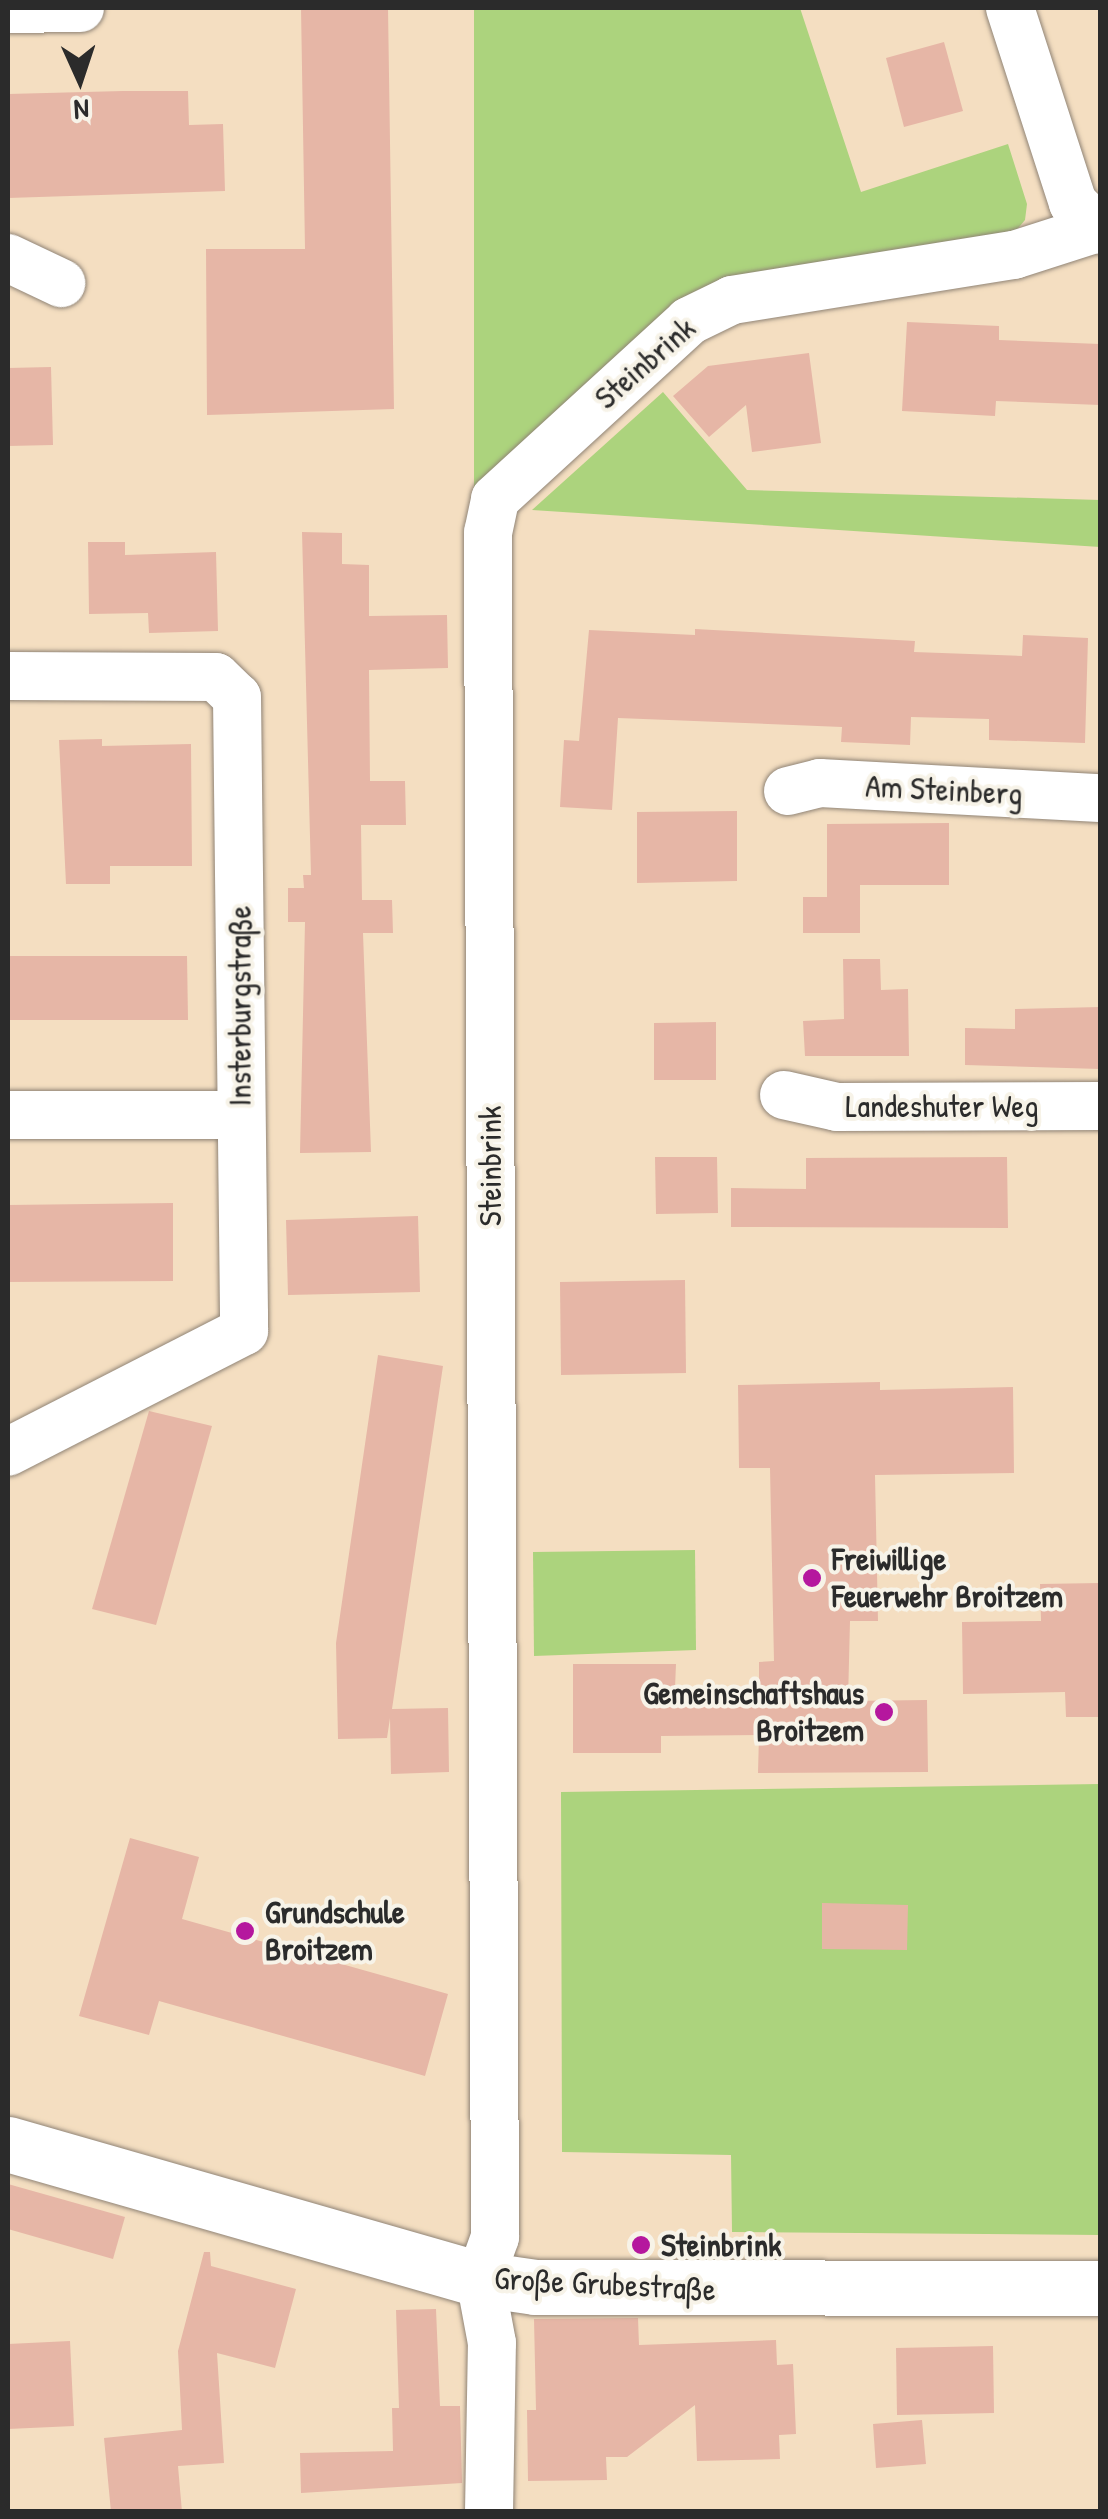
<!DOCTYPE html>
<meta charset="utf-8">
<style>
body{margin:0}
#map{position:relative;width:1108px;height:2519px;overflow:hidden;background:#f4dec1;font-family:"Patrick Hand",sans-serif}
div>[style]{position:absolute}
.green>*{inset:0;background:#acd37d}
.building>*{inset:0;background:#e6b6a6}
.roads{filter:drop-shadow(0 0 2px #908476) drop-shadow(0 0 2px #908476)}
.street>*{height:48px;margin:-24px;padding:0 24px;transform-origin:24px;border-radius:24px;background:#fff}
.secondary>*{height:55px;margin:-27.5px;padding:0 27.5px;transform-origin:27.5px;border-radius:27.5px;background:#fff}
.dots>*{width:28px;height:28px;translate:-50% -50%;box-sizing:border-box;border:5px solid #f7f3e8;border-radius:50%}
span{translate:-50% -50%;white-space:nowrap;text-align:center;line-height:1.15;-webkit-text-stroke:8px #f7f3e8;paint-order:stroke}
.street-label{font-size:32px;color:#2b2b2b}
.poi-label{font-size:32px;color:#2b2b2b;font-weight:700}
.left{translate:0 -50%;text-align:left}
.right{translate:-100% -50%;text-align:right}
.frame{position:absolute;inset:0;border:10px solid #2b2b2b;pointer-events:none}
.north{position:absolute;left:30px;top:30px;width:100px;height:100px;-webkit-text-stroke:8px #f7f3e8;paint-order:stroke;rotate:177deg;font-size:28px;font-weight:700;line-height:40px;text-align:center;color:#2b2b2b}
.north::after{content:'';display:block;margin:auto;width:35px;height:45px;background:#2b2b2b;clip-path:polygon(50% 0,100% 100%,50% 72%,0 100%)}
</style>
<div id="map">
<div class="green">
<i style="clip-path:polygon(474px 8px,800px 8px,861px 192px,1008px 144px,1027px 204px,1025px 220px,1015px 232px,722px 284px,474px 494px)"></i>
<i style="clip-path:polygon(663px 392px,747px 490px,1100px 500px,1100px 547px,532px 510px)"></i>
<i style="clip-path:polygon(695px 1550px,696px 1650px,534px 1656px,533px 1552px)"></i>
<i style="clip-path:polygon(1100px 1784px,1100px 2235px,732px 2232px,731px 2155px,562px 2152px,561px 1792px)"></i>
</div>
<div class="building">
<i style="clip-path:polygon(301px 8px,388px 8px,394px 409px,207px 415px,206px 249px,305px 249px)"></i>
<i style="clip-path:polygon(944px 42px,963px 111px,904px 127px,886px 58px)"></i>
<i style="clip-path:polygon(123px 91px,188px 91px,189px 125px,223px 124px,225px 191px,8px 198px,8px 94px)"></i>
<i style="clip-path:polygon(907px 322px,999px 326px,999px 340px,1100px 344px,1100px 405px,996px 401px,995px 416px,902px 411px)"></i>
<i style="clip-path:polygon(809px 353px,821px 443px,752px 452px,746px 405px,709px 437px,673px 396px,708px 366px)"></i>
<i style="clip-path:polygon(51px 367px,53px 445px,8px 446px,8px 368px)"></i>
<i style="clip-path:polygon(302px 532px,342px 533px,342px 564px,369px 565px,369px 616px,447px 615px,448px 668px,369px 670px,370px 781px,405px 781px,406px 825px,361px 825px,362px 900px,392px 900px,393px 933px,363px 933px,371px 1152px,300px 1153px,305px 922px,288px 922px,288px 888px,304px 888px,303px 875px,311px 875px)"></i>
<i style="clip-path:polygon(88px 542px,125px 542px,125px 555px,216px 552px,218px 631px,149px 633px,148px 613px,89px 614px)"></i>
<i style="clip-path:polygon(695px 629px,915px 641px,914px 652px,1022px 656px,1023px 635px,1088px 638px,1085px 743px,989px 740px,989px 719px,911px 717px,910px 745px,841px 742px,842px 727px,618px 718px,612px 810px,560px 807px,564px 740px,579px 741px,589px 630px,695px 635px)"></i>
<i style="clip-path:polygon(102px 739px,102px 746px,191px 744px,192px 866px,110px 866px,110px 884px,66px 884px,59px 740px)"></i>
<i style="clip-path:polygon(737px 811px,737px 881px,637px 883px,637px 812px)"></i>
<i style="clip-path:polygon(949px 823px,949px 885px,860px 885px,860px 933px,803px 933px,803px 897px,827px 897px,827px 824px)"></i>
<i style="clip-path:polygon(8px 956px,187px 956px,188px 1020px,8px 1020px)"></i>
<i style="clip-path:polygon(843px 959px,880px 959px,881px 990px,908px 989px,909px 1056px,805px 1056px,803px 1021px,844px 1019px)"></i>
<i style="clip-path:polygon(1100px 1007px,1100px 1069px,965px 1065px,965px 1028px,1015px 1029px,1015px 1009px)"></i>
<i style="clip-path:polygon(716px 1022px,716px 1080px,654px 1080px,654px 1023px)"></i>
<i style="clip-path:polygon(655px 1157px,717px 1157px,718px 1213px,656px 1214px)"></i>
<i style="clip-path:polygon(1007px 1157px,1008px 1228px,731px 1227px,731px 1188px,806px 1189px,806px 1158px)"></i>
<i style="clip-path:polygon(173px 1203px,173px 1281px,8px 1282px,8px 1205px)"></i>
<i style="clip-path:polygon(418px 1216px,420px 1292px,288px 1295px,286px 1220px)"></i>
<i style="clip-path:polygon(685px 1280px,686px 1373px,561px 1375px,560px 1282px)"></i>
<i style="clip-path:polygon(378px 1355px,443px 1366px,392px 1709px,448px 1708px,449px 1772px,391px 1774px,390px 1718px,387px 1738px,338px 1739px,336px 1643px)"></i>
<i style="clip-path:polygon(880px 1382px,880px 1390px,1013px 1387px,1014px 1473px,875px 1475px,878px 1621px,850px 1621px,848px 1701px,927px 1700px,928px 1772px,758px 1773px,759px 1735px,661px 1736px,661px 1753px,573px 1753px,573px 1664px,676px 1664px,675px 1688px,759px 1688px,759px 1662px,774px 1661px,770px 1468px,739px 1468px,738px 1385px)"></i>
<i style="clip-path:polygon(149px 1411px,212px 1426px,156px 1625px,92px 1609px)"></i>
<i style="clip-path:polygon(1100px 1583px,1100px 1717px,1066px 1717px,1065px 1692px,963px 1694px,962px 1622px,1041px 1621px,1040px 1584px)"></i>
<i style="clip-path:polygon(130px 1838px,199px 1857px,182px 1919px,448px 1994px,425px 2076px,159px 2001px,149px 2035px,79px 2016px)"></i>
<i style="clip-path:polygon(822px 1903px,908px 1905px,907px 1950px,822px 1949px)"></i>
<i style="clip-path:polygon(8px 2184px,125px 2217px,113px 2259px,8px 2229px)"></i>
<i style="clip-path:polygon(204px 2252px,210px 2252px,211px 2266px,296px 2289px,275px 2368px,217px 2353px,224px 2463px,178px 2466px,182px 2512px,111px 2512px,104px 2438px,182px 2430px,178px 2351px)"></i>
<i style="clip-path:polygon(436px 2309px,440px 2406px,460px 2406px,462px 2483px,301px 2493px,300px 2453px,393px 2451px,392px 2408px,399px 2408px,396px 2310px)"></i>
<i style="clip-path:polygon(638px 2318px,639px 2345px,776px 2340px,777px 2365px,793px 2364px,796px 2434px,779px 2435px,780px 2459px,697px 2461px,695px 2405px,627px 2457px,606px 2457px,607px 2480px,528px 2481px,527px 2410px,536px 2410px,534px 2319px)"></i>
<i style="clip-path:polygon(70px 2341px,74px 2426px,8px 2429px,8px 2344px)"></i>
<i style="clip-path:polygon(993px 2346px,994px 2413px,897px 2415px,896px 2348px)"></i>
<i style="clip-path:polygon(922px 2420px,926px 2464px,876px 2468px,873px 2424px)"></i>
</div>
<div class="roads">
<div class="street">
<i style="left:1010px;top:8px;width:205px;rotate:72.1deg"></i>
<i style="left:1073px;top:203px;width:38px;rotate:45deg"></i>
<i style="left:8px;top:9px;width:72px;rotate:-0.8deg"></i>
<i style="left:8px;top:258px;width:59px;rotate:25.3deg"></i>
<i style="left:8px;top:676px;width:208px;rotate:0.3deg"></i>
<i style="left:216px;top:677px;width:29px;rotate:44deg"></i>
<i style="left:237px;top:697px;width:617px;rotate:89.35deg"></i>
<i style="left:244px;top:1314px;width:17px;rotate:90deg"></i>
<i style="left:244px;top:1331px;width:265px;rotate:152.9deg"></i>
<i style="left:788px;top:791px;width:33px;rotate:-14deg"></i>
<i style="left:820px;top:783px;width:280px;rotate:3.1deg"></i>
<i style="left:784px;top:1095px;width:54px;rotate:12.8deg"></i>
<i style="left:837px;top:1107px;width:263px;rotate:-0.2deg"></i>
<i style="left:8px;top:1115px;width:232px"></i>
<i style="left:489px;top:2512px;width:169px;rotate:-89deg"></i>
<i style="left:492px;top:2343px;width:65px;rotate:-100.6deg"></i>
<i style="left:480px;top:2279px;width:45px;rotate:-70.3deg"></i>
<i style="left:495px;top:2237px;width:1704px;rotate:-90.24deg"></i>
<i style="left:488px;top:533px;width:35px;rotate:-78deg"></i>
<i style="left:495px;top:499px;width:263px;rotate:-42.5deg"></i>
<i style="left:689px;top:321px;width:48px;rotate:-26deg"></i>
<i style="left:732px;top:300px;width:286px;rotate:-9.1deg"></i>
<i style="left:1014px;top:255px;width:85px;rotate:-17.8deg"></i>
</div>
<div class="secondary">
<i style="left:8px;top:2144px;width:491px;rotate:16deg"></i>
<i style="left:480px;top:2279px;width:56px;rotate:8.3deg"></i>
<i style="left:535px;top:2287px;width:565px;rotate:0.1deg"></i>
</div>
</div>
<div class="dots">
<i style="left:812px;top:1578px;background:#b5179e"></i>
<i style="left:884px;top:1712px;background:#b5179e"></i>
<i style="left:245px;top:1931px;background:#b5179e"></i>
<i style="left:641px;top:2245px;background:#b5179e"></i>
</div>
<div class="street-label">
<span style="left:645px;top:363px;rotate:-41deg">Steinbrink</span>
<span style="left:944px;top:790px;rotate:3deg">Am Steinberg</span>
<span style="left:240px;top:1006px;rotate:-90deg">Insterburgstraße</span>
<span style="left:942px;top:1106px">Landeshuter Weg</span>
<span style="left:490px;top:1166px;rotate:-90deg">Steinbrink</span>
<span style="left:605px;top:2284px;rotate:3deg">Große Grubestraße</span>
</div>
<div class="poi-label">
<span class="left" style="left:832px;top:1578px">Freiwillige<br>Feuerwehr Broitzem</span>
<span class="right" style="left:864px;top:1712px">Gemeinschaftshaus<br>Broitzem</span>
<span class="left" style="left:265px;top:1931px">Grundschule<br>Broitzem</span>
<span class="left" style="left:661px;top:2245px">Steinbrink</span>
</div>
<div class="frame"></div>
<div class="north">N</div>
</div>
